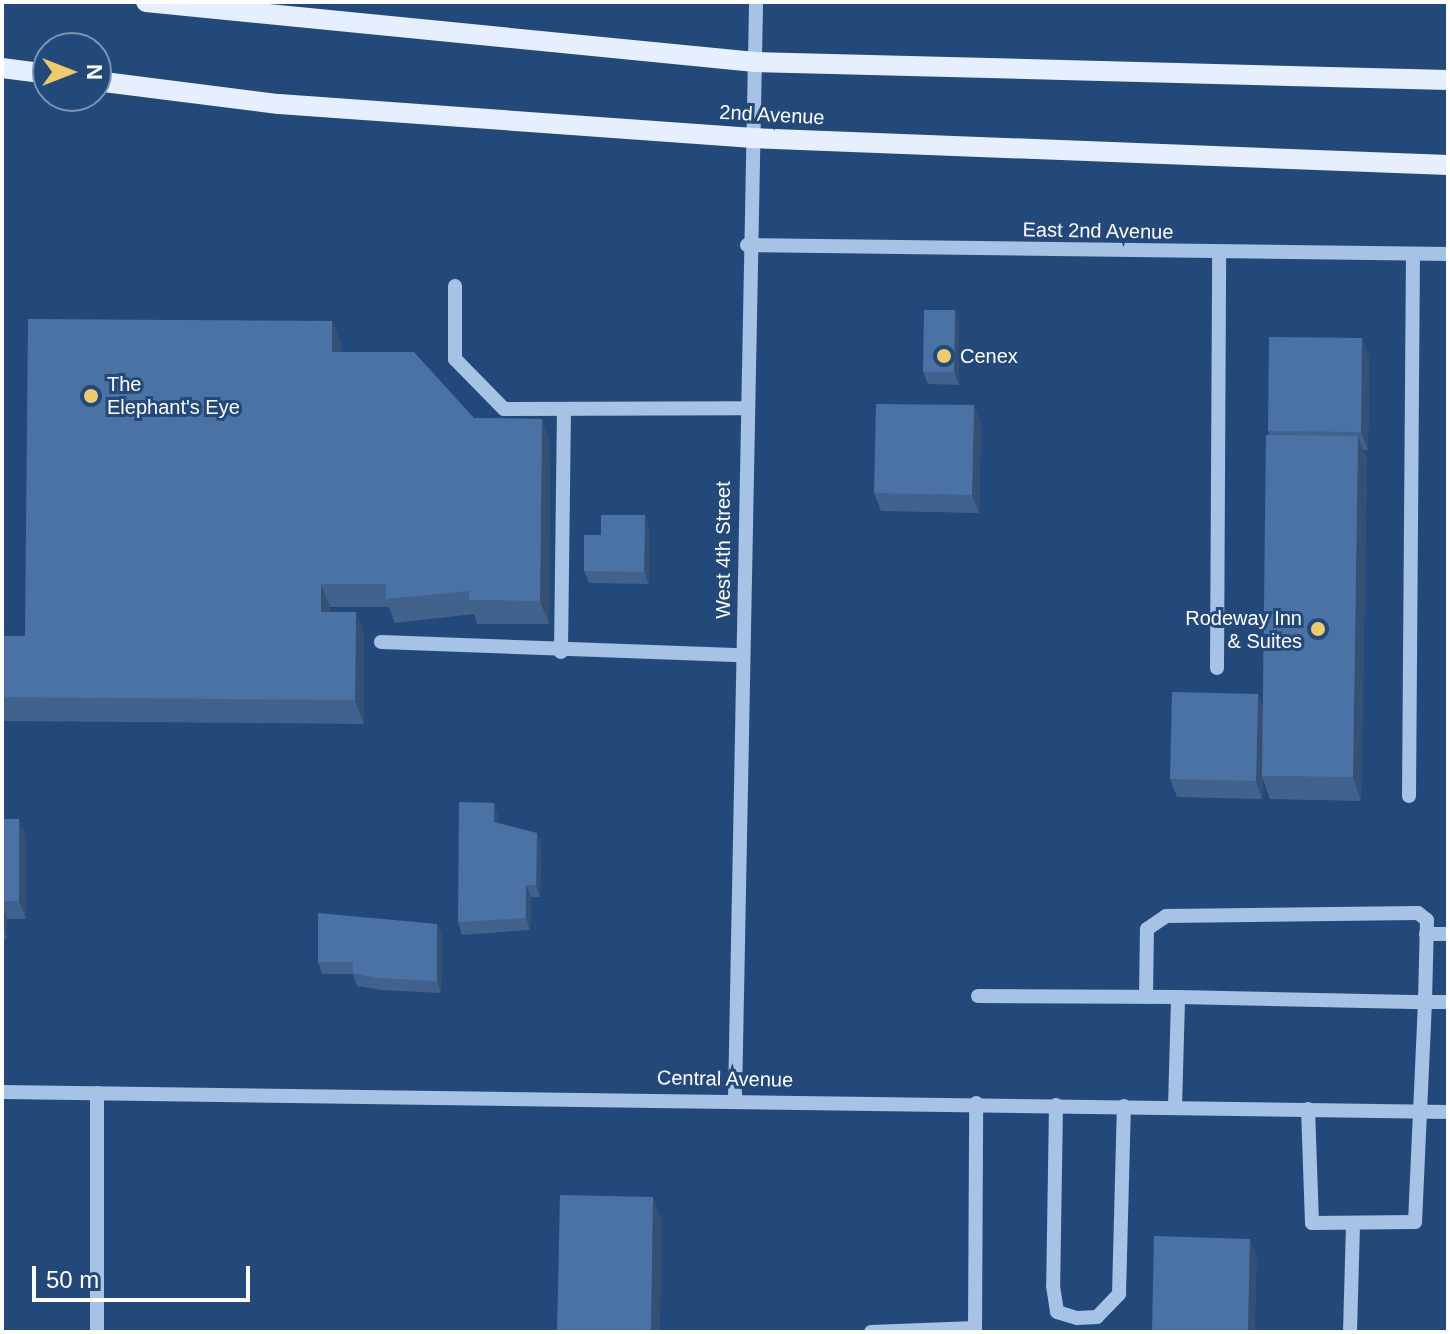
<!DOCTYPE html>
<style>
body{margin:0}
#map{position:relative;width:1450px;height:1334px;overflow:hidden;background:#23497b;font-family:Helvetica,sans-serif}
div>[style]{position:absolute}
.minor>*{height:14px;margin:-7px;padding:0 7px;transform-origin:7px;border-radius:7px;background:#a6c2e5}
.major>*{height:20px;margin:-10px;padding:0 10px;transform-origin:10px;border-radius:10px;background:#e6effd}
.wall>*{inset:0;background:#40628d}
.shaded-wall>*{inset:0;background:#345073}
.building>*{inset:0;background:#4b72a4}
.dots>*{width:22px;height:22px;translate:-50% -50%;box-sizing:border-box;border:4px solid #23497b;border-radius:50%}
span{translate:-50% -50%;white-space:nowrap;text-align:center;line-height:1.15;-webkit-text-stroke:6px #23497b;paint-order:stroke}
.street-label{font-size:20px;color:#fff}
.poi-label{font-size:20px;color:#fff}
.left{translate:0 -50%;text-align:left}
.right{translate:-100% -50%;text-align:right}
.frame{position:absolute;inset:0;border:4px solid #fff;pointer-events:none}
.north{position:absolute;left:32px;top:32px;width:80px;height:80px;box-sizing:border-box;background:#23497b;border:2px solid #7b92b0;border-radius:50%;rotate:90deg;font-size:22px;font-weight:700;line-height:32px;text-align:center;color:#fff}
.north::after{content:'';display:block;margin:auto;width:28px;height:36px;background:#f0ca69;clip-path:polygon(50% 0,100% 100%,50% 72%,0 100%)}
.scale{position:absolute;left:32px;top:1266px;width:218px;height:36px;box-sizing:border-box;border:4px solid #fff;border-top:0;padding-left:10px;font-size:24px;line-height:28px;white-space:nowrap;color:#fff;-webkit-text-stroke:6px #23497b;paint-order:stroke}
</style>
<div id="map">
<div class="minor">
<i style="left:747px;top:245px;width:701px;rotate:0.74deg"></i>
<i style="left:455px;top:286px;width:73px;rotate:90deg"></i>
<i style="left:455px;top:359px;width:70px;rotate:45.6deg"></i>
<i style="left:504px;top:409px;width:239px;rotate:-0.2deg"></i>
<i style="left:381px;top:642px;width:361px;rotate:2.1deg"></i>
<i style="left:561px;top:652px;width:243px;rotate:-89.3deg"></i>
<i style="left:1217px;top:668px;width:415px;rotate:-89.7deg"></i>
<i style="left:1409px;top:796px;width:542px;rotate:-89.58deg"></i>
<i style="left:1426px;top:934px;width:22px"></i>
<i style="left:978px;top:996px;width:200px;rotate:0.3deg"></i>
<i style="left:1146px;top:997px;width:68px;rotate:-89.2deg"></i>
<i style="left:1147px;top:929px;width:23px;rotate:-34deg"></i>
<i style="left:1166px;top:916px;width:252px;rotate:-0.7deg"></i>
<i style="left:1418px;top:913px;width:11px;rotate:38deg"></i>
<i style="left:1427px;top:920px;width:82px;rotate:91.4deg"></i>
<i style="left:1425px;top:1002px;width:23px"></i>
<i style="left:2px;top:1092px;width:1446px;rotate:0.79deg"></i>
<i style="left:97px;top:1093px;width:239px;rotate:90deg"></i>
<i style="left:735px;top:1099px;width:1097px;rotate:-88.9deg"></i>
<i style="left:1056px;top:1105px;width:181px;rotate:90.9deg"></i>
<i style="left:1053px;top:1286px;width:26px;rotate:81deg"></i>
<i style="left:1057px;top:1312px;width:21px;rotate:17deg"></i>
<i style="left:1077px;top:1318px;width:20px;rotate:-3deg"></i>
<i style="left:1097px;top:1317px;width:32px;rotate:-46deg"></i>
<i style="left:1119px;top:1294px;width:188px;rotate:-88.5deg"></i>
<i style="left:1175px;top:1107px;width:110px;rotate:-88.4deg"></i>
<i style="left:1178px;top:997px;width:247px;rotate:1.2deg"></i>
<i style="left:1425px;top:1002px;width:220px;rotate:92.6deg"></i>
<i style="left:1415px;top:1222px;width:103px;rotate:179.4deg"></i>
<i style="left:1312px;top:1223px;width:114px;rotate:-92deg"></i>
<i style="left:871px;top:1332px;width:104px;rotate:-2.2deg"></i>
<i style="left:975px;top:1332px;width:229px;rotate:-89.7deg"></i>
<i style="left:1350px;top:1332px;width:107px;rotate:-88.4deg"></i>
</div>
<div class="major">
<i style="left:146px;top:2px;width:612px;rotate:5.63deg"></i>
<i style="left:755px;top:62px;width:693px;rotate:1.49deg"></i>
<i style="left:2px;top:68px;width:46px;rotate:7.4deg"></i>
<i style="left:96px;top:81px;width:184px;rotate:7.2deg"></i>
<i style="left:279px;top:104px;width:472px;rotate:4.1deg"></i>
<i style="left:750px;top:138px;width:699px;rotate:2.22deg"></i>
</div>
<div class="wall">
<i style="clip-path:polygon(955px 310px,959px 323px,959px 385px,928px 384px,923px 372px)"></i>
<i style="clip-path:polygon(332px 321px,341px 344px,340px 352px,474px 418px,542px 419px,550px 442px,549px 624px,477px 624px,474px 614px,395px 623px,389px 607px,330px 607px,330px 612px,356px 612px,364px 635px,364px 724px,2px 721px,2px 636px,25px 636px)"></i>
<i style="clip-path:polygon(1369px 356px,1368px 450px,1363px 450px,1367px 460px,1361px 801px,1270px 799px,1263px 779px,1262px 799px,1177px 797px,1170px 779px,1258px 694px,1263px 708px,1269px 435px,1268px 431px)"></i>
<i style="clip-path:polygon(974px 405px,981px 423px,979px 513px,881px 511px,874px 493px)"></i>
<i style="clip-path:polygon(645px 515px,649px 527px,649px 584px,589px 583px,584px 571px,601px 535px)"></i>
<i style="clip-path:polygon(494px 803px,498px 815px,498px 823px,541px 845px,540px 897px,531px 897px,530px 930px,462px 935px,458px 922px)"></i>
<i style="clip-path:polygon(2px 819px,19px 819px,26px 838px,26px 919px,7px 919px,7px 939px,2px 939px)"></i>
<i style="clip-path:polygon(437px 924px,442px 936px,441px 993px,382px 990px,357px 986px,353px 974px,322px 974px,318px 962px)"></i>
</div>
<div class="shaded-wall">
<i style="clip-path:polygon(955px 310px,959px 323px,959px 385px,954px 372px)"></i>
<i style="clip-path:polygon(332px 321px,341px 344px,340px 375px,332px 352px)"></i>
<i style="clip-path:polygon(1362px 338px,1369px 356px,1368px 450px,1361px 432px)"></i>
<i style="clip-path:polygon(974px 405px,981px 423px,979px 513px,972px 495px)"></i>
<i style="clip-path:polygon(542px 419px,550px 442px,549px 624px,540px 601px)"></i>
<i style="clip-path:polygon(1358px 436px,1367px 460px,1361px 801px,1353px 777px)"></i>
<i style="clip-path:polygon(645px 515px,649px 527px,649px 584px,644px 572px)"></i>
<i style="clip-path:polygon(321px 584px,330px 607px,329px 635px,321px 612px)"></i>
<i style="clip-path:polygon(356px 612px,364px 635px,364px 724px,355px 700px)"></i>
<i style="clip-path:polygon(1258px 694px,1264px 712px,1262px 776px,1263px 779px,1262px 799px,1256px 781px)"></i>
<i style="clip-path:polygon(494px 803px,498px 815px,498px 835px,494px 822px)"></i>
<i style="clip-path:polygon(19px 819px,26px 838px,26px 919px,19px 901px)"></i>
<i style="clip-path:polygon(537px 833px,541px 845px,540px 897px,536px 885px)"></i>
<i style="clip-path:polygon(526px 885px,531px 897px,530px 930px,526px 918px)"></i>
<i style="clip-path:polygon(2px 905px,7px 919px,7px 939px,2px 925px)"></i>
<i style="clip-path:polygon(437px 924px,442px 936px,441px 993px,437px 981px)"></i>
<i style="clip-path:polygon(653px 1197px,662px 1221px,660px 1332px,651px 1332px)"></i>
<i style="clip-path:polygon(1250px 1239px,1257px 1257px,1255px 1332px,1248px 1332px)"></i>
</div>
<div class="building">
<i style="clip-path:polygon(924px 310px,955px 310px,954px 372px,923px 372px)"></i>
<i style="clip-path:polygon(28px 319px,332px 321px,332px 352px,414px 352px,474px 418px,542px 419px,540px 601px,469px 600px,469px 591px,386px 599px,386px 584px,321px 584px,321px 612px,356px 612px,355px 700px,2px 697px,2px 636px,25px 636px)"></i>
<i style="clip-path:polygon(1269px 337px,1362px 338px,1361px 432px,1268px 431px)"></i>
<i style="clip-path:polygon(876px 404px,974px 405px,972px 495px,874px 493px)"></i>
<i style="clip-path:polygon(1266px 435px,1358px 436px,1353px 777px,1262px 776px)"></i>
<i style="clip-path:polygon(601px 515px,645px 515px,644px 572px,584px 571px,584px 535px,601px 535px)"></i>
<i style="clip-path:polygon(1172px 692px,1258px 694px,1256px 781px,1170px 779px)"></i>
<i style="clip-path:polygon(459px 802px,494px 803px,494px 822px,537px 833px,536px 885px,526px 885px,526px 918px,458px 922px)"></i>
<i style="clip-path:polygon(2px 819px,19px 819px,19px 901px,2px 901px)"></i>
<i style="clip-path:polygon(318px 913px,437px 924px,437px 981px,377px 978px,353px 973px,353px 962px,318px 962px)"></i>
<i style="clip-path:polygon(560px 1195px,653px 1197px,651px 1332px,557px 1331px)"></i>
<i style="clip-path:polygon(1154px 1236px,1250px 1239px,1248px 1332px,1152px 1332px)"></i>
</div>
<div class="dots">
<i style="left:944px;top:356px;background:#f0ca69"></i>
<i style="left:91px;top:396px;background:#f0ca69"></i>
<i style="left:1318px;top:629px;background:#f0ca69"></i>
</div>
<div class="street-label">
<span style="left:772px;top:115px;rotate:3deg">2nd Avenue</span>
<span style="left:1098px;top:231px;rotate:1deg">East 2nd Avenue</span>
<span style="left:723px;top:550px;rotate:-90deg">West 4th Street</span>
<span style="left:725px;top:1079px;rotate:1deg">Central Avenue</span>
</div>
<div class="poi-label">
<span class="left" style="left:960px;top:356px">Cenex</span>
<span class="left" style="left:107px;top:396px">The<br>Elephant's Eye</span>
<span class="right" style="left:1302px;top:630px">Rodeway Inn<br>&amp; Suites</span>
</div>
<div class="frame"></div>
<div class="north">N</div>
<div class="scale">50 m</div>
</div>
